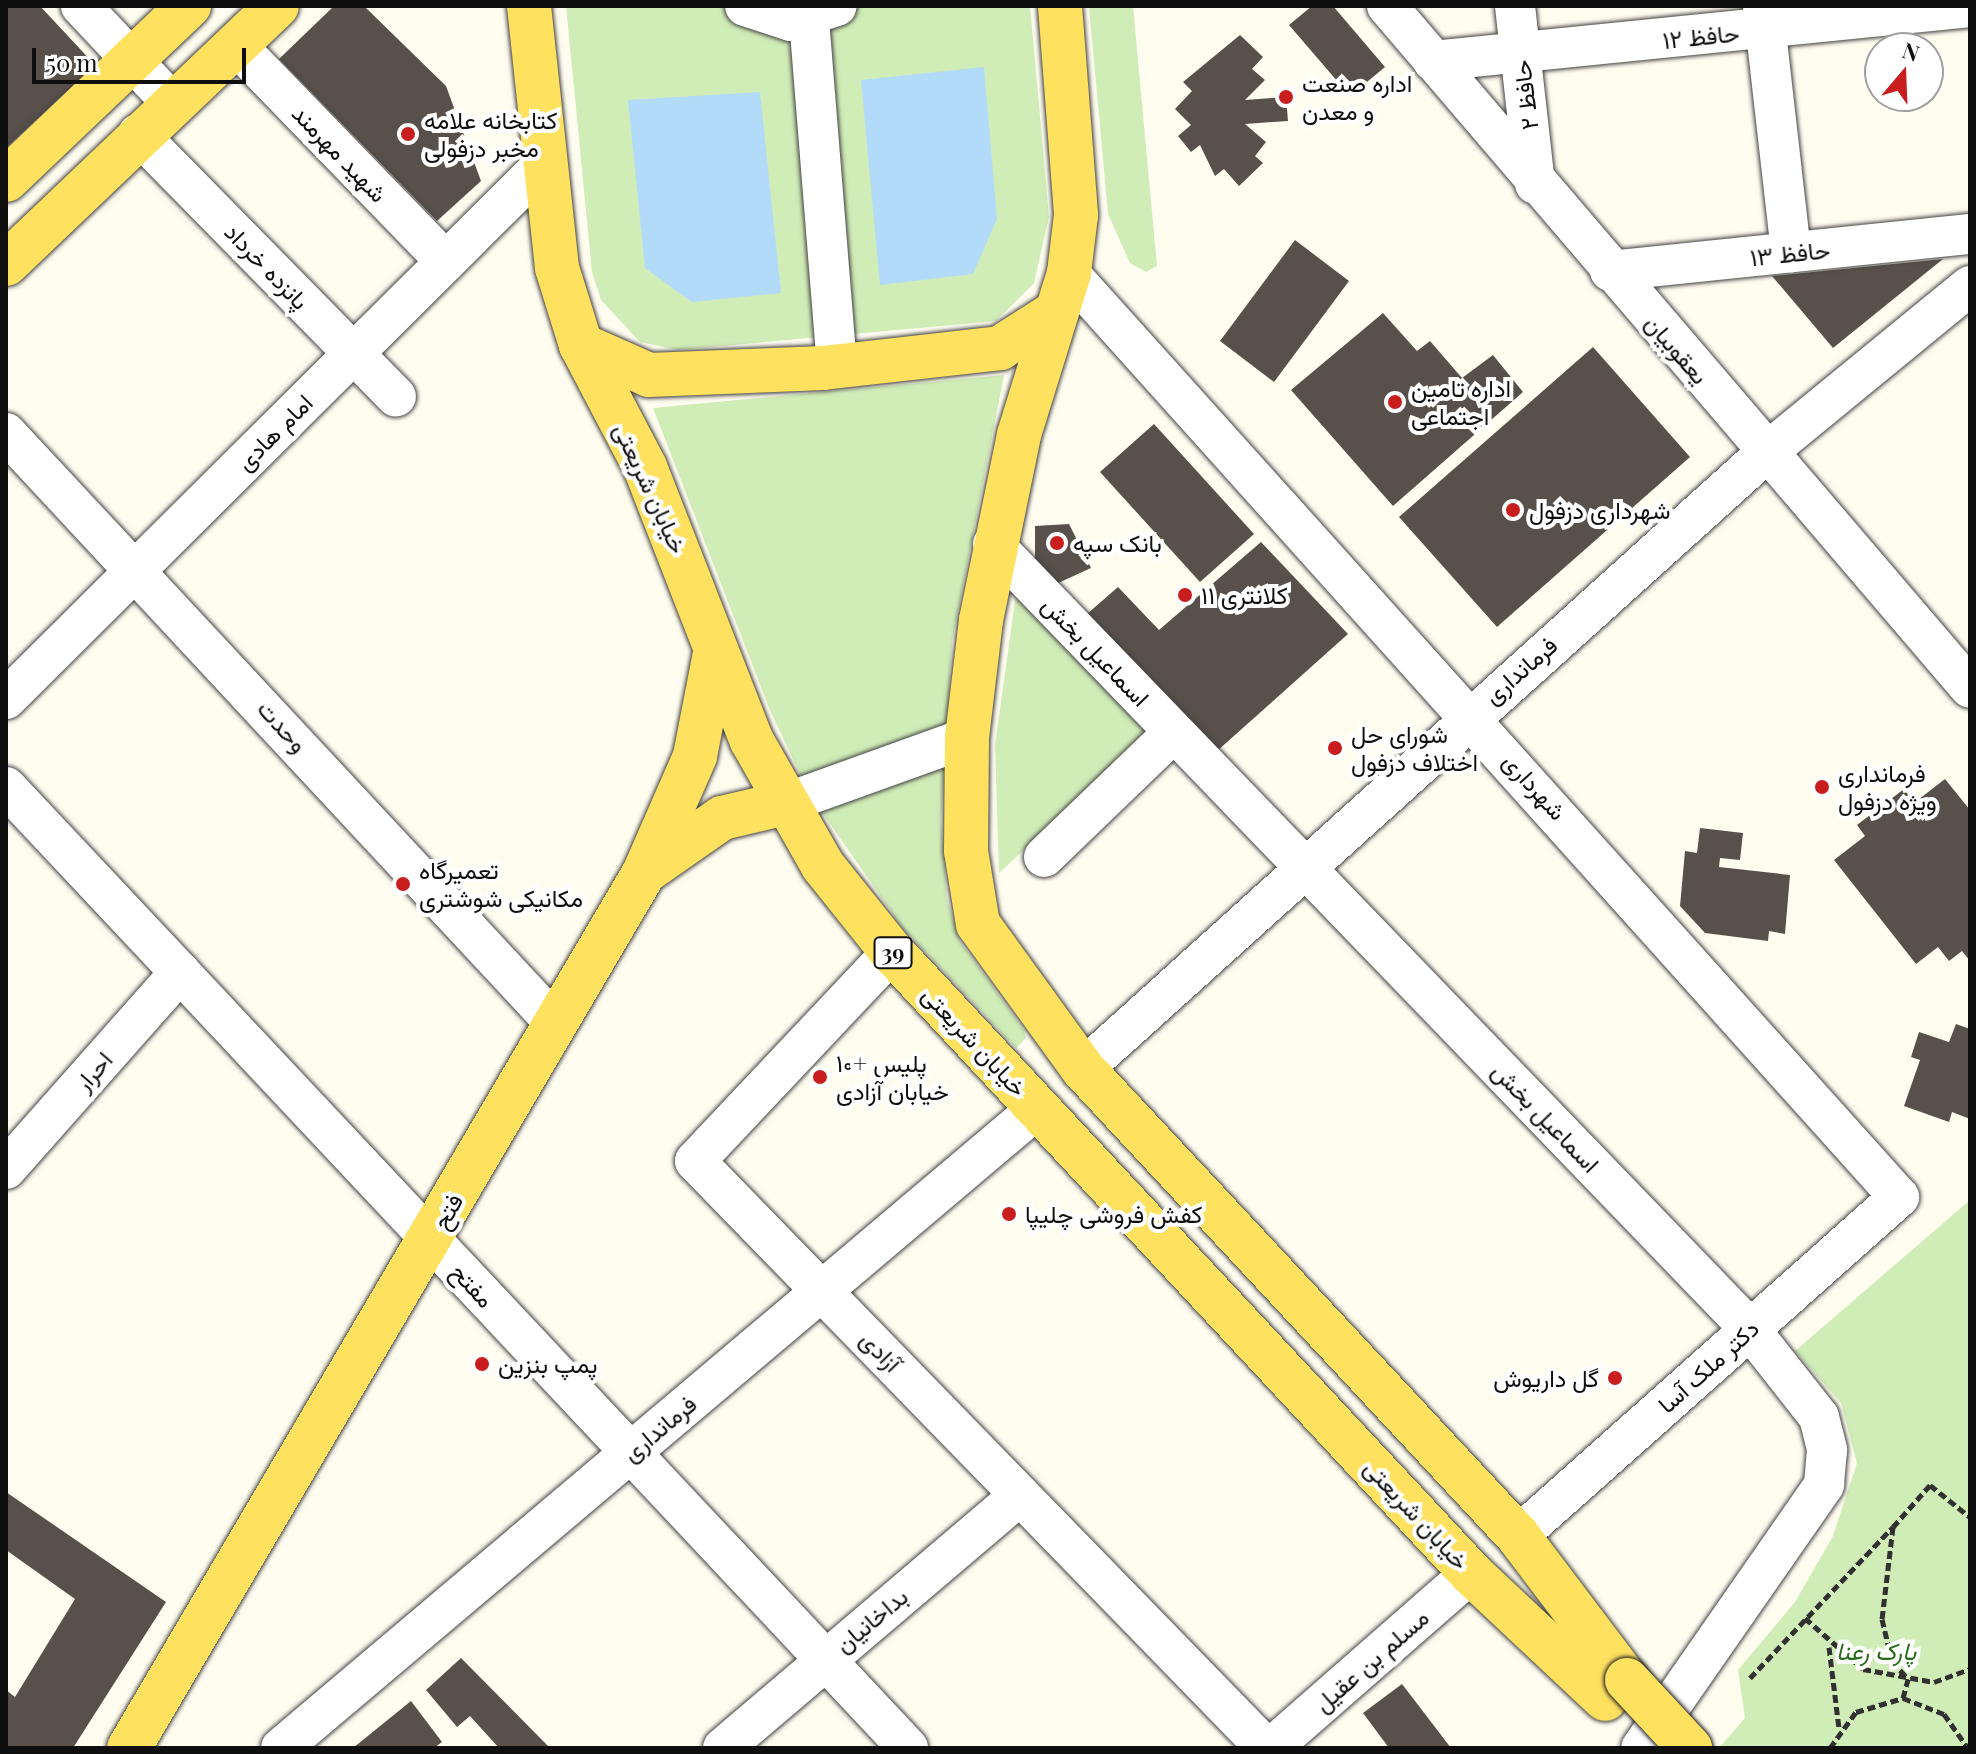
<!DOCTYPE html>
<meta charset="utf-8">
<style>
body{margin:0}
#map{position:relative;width:1976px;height:1754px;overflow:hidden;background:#fffdf0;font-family:"Playfair Display",Vazirmatn,serif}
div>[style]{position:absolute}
.green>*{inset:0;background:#d0ecb7}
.water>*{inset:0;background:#b2dbfa}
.building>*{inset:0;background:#58504a}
.path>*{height:5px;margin-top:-2.5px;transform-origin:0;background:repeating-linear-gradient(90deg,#313131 0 8px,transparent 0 12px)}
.roads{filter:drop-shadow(0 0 2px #424242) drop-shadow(0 0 2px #424242)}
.minor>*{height:40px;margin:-20px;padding:0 20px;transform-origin:20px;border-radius:20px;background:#fff}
.major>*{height:44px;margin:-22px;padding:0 22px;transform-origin:22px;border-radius:22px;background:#ffe160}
.bridges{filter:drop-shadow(0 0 2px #202020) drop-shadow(0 0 2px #202020)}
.major-bridge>*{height:44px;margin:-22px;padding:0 22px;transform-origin:22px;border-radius:22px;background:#ffe160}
.dots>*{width:22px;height:22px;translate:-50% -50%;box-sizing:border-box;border:4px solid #fff;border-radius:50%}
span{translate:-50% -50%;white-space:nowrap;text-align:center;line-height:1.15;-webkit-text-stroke:8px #fff;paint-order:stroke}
.shield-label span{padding:2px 6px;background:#fff;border:2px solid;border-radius:6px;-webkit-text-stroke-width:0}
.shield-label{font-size:22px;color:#0f0f0f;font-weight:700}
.street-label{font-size:24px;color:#0f0f0f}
.poi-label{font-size:24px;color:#0f0f0f}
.left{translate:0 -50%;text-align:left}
.right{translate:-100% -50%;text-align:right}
.park-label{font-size:24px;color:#276b1a;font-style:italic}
.frame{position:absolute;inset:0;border:8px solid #0f0f0f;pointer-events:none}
.north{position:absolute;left:1864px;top:32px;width:80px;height:80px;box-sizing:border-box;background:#fff;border:2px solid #9f9f9f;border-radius:50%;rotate:19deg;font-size:22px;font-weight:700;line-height:32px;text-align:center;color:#0f0f0f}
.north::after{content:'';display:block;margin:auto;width:28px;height:36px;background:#c81f1e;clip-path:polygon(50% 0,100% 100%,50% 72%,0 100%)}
.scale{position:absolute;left:32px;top:48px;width:214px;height:36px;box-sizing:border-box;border:4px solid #0f0f0f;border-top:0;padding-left:10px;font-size:24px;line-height:28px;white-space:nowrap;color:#0f0f0f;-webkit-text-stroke:6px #fff;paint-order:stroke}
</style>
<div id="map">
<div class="green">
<i style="clip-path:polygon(566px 6px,1030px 6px,1049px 217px,1034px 283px,996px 321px,678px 350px,640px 342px,601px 300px,592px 272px)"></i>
<i style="clip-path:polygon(1089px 6px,1133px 6px,1157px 266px,1146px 272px,1130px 263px,1108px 214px)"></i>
<i style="clip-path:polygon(1004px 375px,952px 642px,941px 820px,947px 899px,959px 940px,1024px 1030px,1026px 1038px,1016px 1048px,902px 927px,810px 795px,770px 710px,653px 408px)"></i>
<i style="clip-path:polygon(1017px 587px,1152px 731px,999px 873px,995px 745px)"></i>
<i style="clip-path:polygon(1970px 1200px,1970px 1748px,1719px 1748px,1745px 1718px,1738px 1670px,1795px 1602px,1833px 1536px,1857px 1463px,1841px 1403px,1795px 1351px)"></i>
</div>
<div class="water">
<i style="clip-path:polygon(984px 67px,997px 219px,973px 274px,880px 285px,861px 80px)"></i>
<i style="clip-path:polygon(760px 92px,781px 293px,692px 302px,645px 268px,628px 100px)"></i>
</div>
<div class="building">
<i style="clip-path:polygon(6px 6px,40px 6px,95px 65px,6px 148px)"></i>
<i style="clip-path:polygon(334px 6px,364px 6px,446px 86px,481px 181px,437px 221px,279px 59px)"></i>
<i style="clip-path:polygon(1312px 6px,1333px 6px,1385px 67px,1350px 96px,1289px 25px)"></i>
<i style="clip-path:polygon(1240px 35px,1263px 57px,1252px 69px,1265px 80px,1245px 100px,1286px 97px,1288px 121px,1245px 124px,1266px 142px,1255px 156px,1263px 163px,1239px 186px,1224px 169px,1215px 176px,1200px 145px,1191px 152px,1178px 136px,1191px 125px,1175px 109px,1192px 91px,1183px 82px)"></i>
<i style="clip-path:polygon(1295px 240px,1349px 281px,1274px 382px,1220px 341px)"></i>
<i style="clip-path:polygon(1943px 259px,1833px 348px,1772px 276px)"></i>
<i style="clip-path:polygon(1383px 313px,1417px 351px,1430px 341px,1462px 378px,1493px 355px,1523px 392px,1393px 506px,1291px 390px)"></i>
<i style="clip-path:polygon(1593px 347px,1690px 457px,1497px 627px,1399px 517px)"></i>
<i style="clip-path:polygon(1154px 424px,1254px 534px,1200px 582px,1100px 472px)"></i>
<i style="clip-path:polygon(1069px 524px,1091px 568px,1056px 584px,1035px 561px,1035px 526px)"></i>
<i style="clip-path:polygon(1261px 542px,1348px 634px,1217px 751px,1087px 614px,1118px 587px,1159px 630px)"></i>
<i style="clip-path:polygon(1945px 779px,1970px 810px,1970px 961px,1962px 951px,1949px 961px,1938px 947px,1916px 964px,1834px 860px,1865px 836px,1857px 825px,1904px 789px,1914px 803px)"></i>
<i style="clip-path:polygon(1700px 828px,1743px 833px,1740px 860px,1720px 858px,1719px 867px,1790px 875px,1785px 934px,1769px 931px,1768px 941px,1705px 933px,1680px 906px,1685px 851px,1697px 853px)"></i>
<i style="clip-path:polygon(1956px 1024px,1970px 1029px,1970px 1119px,1952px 1112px,1949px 1122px,1904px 1106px,1920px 1060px,1911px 1057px,1919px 1032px,1949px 1042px)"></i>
<i style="clip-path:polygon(6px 1492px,166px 1602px,73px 1748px,6px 1748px,6px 1690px,15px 1697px,75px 1599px,6px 1550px)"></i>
<i style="clip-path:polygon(461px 1658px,550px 1748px,499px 1748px,470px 1716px,457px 1727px,426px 1690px)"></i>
<i style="clip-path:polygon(1402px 1684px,1451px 1748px,1389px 1748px,1363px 1713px)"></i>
<i style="clip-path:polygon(411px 1701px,442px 1742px,434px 1748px,353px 1748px)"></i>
</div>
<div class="path">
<i style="left:1893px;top:1527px;width:56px;rotate:-48.6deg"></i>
<i style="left:1930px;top:1485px;width:51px;rotate:38.7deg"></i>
<i style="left:1805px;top:1618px;width:77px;rotate:41.3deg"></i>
<i style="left:1863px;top:1669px;width:72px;rotate:10.4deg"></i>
<i style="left:1934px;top:1682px;width:38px;rotate:-20deg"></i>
<i style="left:1829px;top:1647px;width:83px;rotate:83deg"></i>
<i style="left:1750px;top:1678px;width:208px;rotate:-46.6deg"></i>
<i style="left:1893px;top:1527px;width:93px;rotate:96.8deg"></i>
<i style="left:1882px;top:1619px;width:43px;rotate:76.6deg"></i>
<i style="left:1892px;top:1661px;width:24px;rotate:48deg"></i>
<i style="left:1903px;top:1698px;width:20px;rotate:-75deg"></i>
<i style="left:1830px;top:1748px;width:44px;rotate:-54.2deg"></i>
<i style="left:1856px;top:1712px;width:49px;rotate:-16.6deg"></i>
<i style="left:1903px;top:1698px;width:44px;rotate:21.3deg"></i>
<i style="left:1944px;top:1714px;width:42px;rotate:54.8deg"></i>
</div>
<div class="roads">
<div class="minor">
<i style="left:81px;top:6px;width:132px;rotate:46.8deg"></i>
<i style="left:745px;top:6px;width:48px;rotate:18.1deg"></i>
<i style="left:791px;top:21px;width:48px;rotate:-18.1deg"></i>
<i style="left:1387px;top:6px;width:897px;rotate:49.47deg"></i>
<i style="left:1515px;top:6px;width:179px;rotate:83.6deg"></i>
<i style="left:1763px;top:6px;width:248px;rotate:83.5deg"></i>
<i style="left:809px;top:19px;width:348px;rotate:85.4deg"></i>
<i style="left:235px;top:44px;width:303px;rotate:45.9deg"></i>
<i style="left:1433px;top:61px;width:540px;rotate:-5.74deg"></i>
<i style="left:138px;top:134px;width:368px;rotate:45.5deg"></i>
<i style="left:1610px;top:271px;width:362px;rotate:-5.9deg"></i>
<i style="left:1069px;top:273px;width:1242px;rotate:48.07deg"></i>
<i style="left:1899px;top:1197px;width:510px;rotate:138.34deg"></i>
<i style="left:6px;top:433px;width:807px;rotate:47.06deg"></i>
<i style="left:993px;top:544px;width:1089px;rotate:46.04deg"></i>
<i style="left:1749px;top:1328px;width:113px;rotate:51.8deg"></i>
<i style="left:1819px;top:1417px;width:34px;rotate:76deg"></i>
<i style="left:1827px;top:1450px;width:35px;rotate:95deg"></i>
<i style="left:1824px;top:1485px;width:320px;rotate:124.8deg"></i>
<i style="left:6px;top:699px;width:757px;rotate:-44.84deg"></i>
<i style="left:6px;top:787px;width:1318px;rotate:46.81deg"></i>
<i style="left:786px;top:803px;width:192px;rotate:-19.8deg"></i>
<i style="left:1044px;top:857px;width:180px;rotate:-43.9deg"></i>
<i style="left:892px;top:952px;width:287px;rotate:133.3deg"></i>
<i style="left:695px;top:1161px;width:819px;rotate:45.79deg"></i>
<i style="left:1083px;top:1069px;width:921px;rotate:-42.05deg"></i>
<i style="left:1767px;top:452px;width:262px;rotate:-39.3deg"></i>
<i style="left:6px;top:1169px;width:263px;rotate:-48.5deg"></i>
<i style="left:281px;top:1748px;width:991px;rotate:-40.21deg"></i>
<i style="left:723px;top:1748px;width:390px;rotate:-40.4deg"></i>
<i style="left:1271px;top:1748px;width:266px;rotate:-41.2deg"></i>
</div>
<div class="major">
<i style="left:529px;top:6px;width:263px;rotate:83.9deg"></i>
<i style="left:557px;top:268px;width:81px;rotate:72.7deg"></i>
<i style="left:581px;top:345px;width:138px;rotate:62.3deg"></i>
<i style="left:645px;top:467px;width:294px;rotate:68.7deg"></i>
<i style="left:752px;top:741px;width:144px;rotate:60.4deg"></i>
<i style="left:823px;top:866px;width:110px;rotate:51.3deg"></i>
<i style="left:892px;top:952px;width:849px;rotate:47deg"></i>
<i style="left:1471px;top:1573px;width:184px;rotate:43.2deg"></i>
<i style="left:1060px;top:6px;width:210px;rotate:85.6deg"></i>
<i style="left:1076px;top:215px;width:58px;rotate:96.9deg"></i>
<i style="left:1069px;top:273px;width:170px;rotate:107.2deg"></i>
<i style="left:1019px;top:435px;width:189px;rotate:101.6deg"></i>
<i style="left:981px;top:620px;width:119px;rotate:96.8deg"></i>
<i style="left:967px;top:738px;width:113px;rotate:90.5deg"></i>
<i style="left:966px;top:851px;width:74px;rotate:80.7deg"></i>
<i style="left:978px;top:924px;width:179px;rotate:54.1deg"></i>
<i style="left:1083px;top:1069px;width:638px;rotate:47.03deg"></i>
<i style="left:1518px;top:1536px;width:181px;rotate:52.9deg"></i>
<i style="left:6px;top:180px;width:253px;rotate:-43.6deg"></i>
<i style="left:6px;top:264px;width:374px;rotate:-43.6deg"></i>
<i style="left:581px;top:345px;width:74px;rotate:23.8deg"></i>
<i style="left:649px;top:375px;width:174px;rotate:-2.3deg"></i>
<i style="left:823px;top:368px;width:178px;rotate:-6.4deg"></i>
<i style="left:1000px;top:348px;width:67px;rotate:-32.7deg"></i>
<i style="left:649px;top:869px;width:89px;rotate:-34.9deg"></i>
<i style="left:722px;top:818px;width:66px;rotate:-13.2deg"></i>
<i style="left:129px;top:1748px;width:1015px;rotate:-59.52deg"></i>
<i style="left:644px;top:873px;width:128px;rotate:-66.4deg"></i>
<i style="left:695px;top:756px;width:105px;rotate:-79deg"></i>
</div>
</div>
<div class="bridges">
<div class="major-bridge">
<i style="left:1627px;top:1680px;width:93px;rotate:47.2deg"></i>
</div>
</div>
<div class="dots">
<i style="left:1286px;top:97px;background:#c81f1e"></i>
<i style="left:408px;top:134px;background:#c81f1e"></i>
<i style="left:1395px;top:402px;background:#c81f1e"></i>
<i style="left:1513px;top:510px;background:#c81f1e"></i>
<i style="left:1057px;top:543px;background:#c81f1e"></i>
<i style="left:1185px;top:595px;background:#c81f1e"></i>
<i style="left:1335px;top:748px;background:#c81f1e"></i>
<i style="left:1822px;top:787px;background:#c81f1e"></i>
<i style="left:403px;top:884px;background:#c81f1e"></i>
<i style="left:820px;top:1077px;background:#c81f1e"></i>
<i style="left:1009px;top:1214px;background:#c81f1e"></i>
<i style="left:482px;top:1364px;background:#c81f1e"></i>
<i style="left:1615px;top:1378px;background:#c81f1e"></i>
</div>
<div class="shield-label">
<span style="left:893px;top:953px">39</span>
</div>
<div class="street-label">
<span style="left:1701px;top:36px;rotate:-6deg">حافظ ۱۲</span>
<span style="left:1525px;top:95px;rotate:-97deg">حافظ ۲</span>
<span style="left:340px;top:153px;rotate:46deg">شهید مهرمند</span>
<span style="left:1790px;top:253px;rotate:-6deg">حافظ ۱۳</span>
<span style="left:267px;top:266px;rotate:46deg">پانزده خرداد</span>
<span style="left:1677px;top:349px;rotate:49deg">یعقوبیان</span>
<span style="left:274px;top:432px;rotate:-45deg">امام هادی</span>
<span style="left:651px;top:488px;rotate:65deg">خیابان شریعتی</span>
<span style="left:1096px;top:651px;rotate:46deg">اسماعیل بخش</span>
<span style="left:1520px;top:670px;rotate:-41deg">فرمانداری</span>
<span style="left:283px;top:726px;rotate:48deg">وحدت</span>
<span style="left:1535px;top:786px;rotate:48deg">شهرداری</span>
<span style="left:975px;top:1041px;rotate:47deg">خیابان شریعتی</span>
<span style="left:93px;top:1071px;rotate:-49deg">احرار</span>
<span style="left:1546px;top:1117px;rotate:46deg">اسماعیل بخش</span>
<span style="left:447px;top:1211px;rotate:-60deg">فتح</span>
<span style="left:473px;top:1285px;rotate:47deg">مفتح</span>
<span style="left:881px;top:1351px;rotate:46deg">آزادی</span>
<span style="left:1708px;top:1366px;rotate:-42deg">دکتر ملک آسا</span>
<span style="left:659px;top:1428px;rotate:-40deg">فرمانداری</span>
<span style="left:1417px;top:1514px;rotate:47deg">خیابان شریعتی</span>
<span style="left:871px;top:1620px;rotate:-40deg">بداخانیان</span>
<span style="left:1371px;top:1660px;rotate:-41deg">مسلم بن عقیل</span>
</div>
<div class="poi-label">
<span class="left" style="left:1302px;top:97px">اداره صنعت<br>و معدن</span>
<span class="left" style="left:424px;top:134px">کتابخانه علامه<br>مخبر دزفولی</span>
<span class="left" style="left:1411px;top:402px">اداره تامین<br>اجتماعی</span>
<span class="left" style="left:1529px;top:510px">شهرداری دزفول</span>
<span class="left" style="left:1073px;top:543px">بانک سپه</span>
<span class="left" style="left:1201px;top:595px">کلانتری ۱۱</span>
<span class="left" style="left:1351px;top:748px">شورای حل<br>اختلاف دزفول</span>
<span class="left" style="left:1838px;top:787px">فرمانداری<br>ویژه دزفول</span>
<span class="left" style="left:419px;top:884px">تعمیرگاه<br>مکانیکی شوشتری</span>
<span class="left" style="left:836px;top:1077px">پلیس +۱۰<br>خیابان آزادی</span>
<span class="left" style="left:1025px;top:1214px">کفش فروشی چلیپا</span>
<span class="left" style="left:498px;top:1364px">پمپ بنزین</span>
<span class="right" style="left:1599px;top:1378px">گل داریوش</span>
</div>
<div class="park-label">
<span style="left:1876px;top:1651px">پارک رعنا</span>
</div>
<div class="frame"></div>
<div class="north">N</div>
<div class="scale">50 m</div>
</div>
